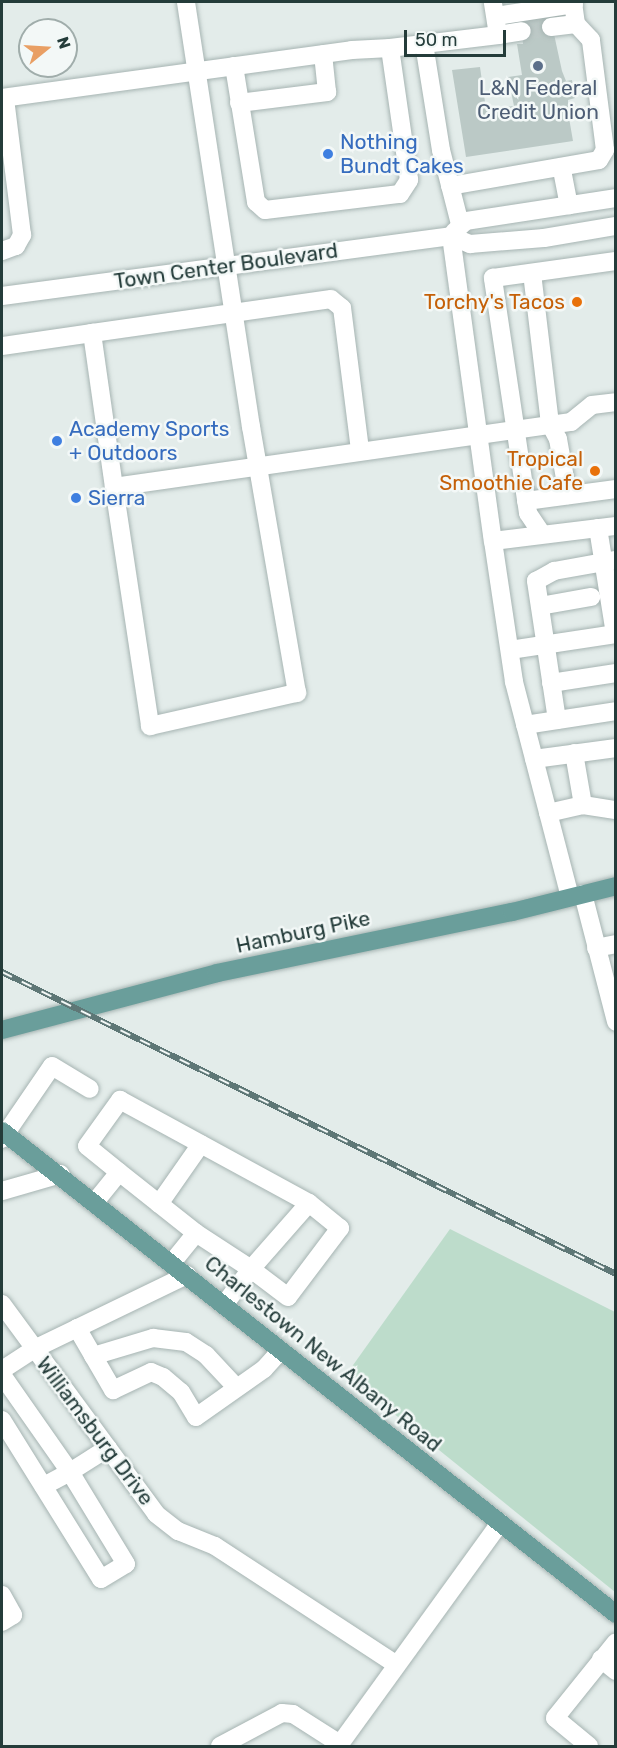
<!DOCTYPE html>
<style>
body{margin:0}
#map{position:relative;width:617px;height:1748px;overflow:hidden;background:#e3ecea;font-family:Rubik,sans-serif}
div>[style]{position:absolute}
.green>*{inset:0;background:#bddccb}
.building>*{inset:0;background:#bbc9c6}
.minor-tunnel>*{height:18px;margin-top:-9px;transform-origin:0;background:repeating-linear-gradient(90deg,#bdc9c7 0 18px,transparent 0 27px)}
.roads{filter:drop-shadow(0 0 2px #a6b4b2) drop-shadow(0 0 2px #a6b4b2)}
.minor>*{height:18px;margin:-9px;padding:0 9px;transform-origin:9px;border-radius:9px;background:#fff}
.major>*{height:18px;margin:-9px;padding:0 9px;transform-origin:9px;border-radius:9px;background:#6a9e9b}
.rail>*{height:6px;margin-top:-3px;transform-origin:0;background:repeating-linear-gradient(90deg,#f3f8f7 0 11px,#5e7776 0 22px);box-sizing:border-box;border-block:2px solid #5e7776}
.dots>*{width:16px;height:16px;translate:-50% -50%;box-sizing:border-box;border:3px solid #f3f8f7;border-radius:50%}
span{translate:-50% -50%;white-space:nowrap;text-align:center;line-height:1.15;-webkit-text-stroke:5px #f3f8f7;paint-order:stroke}
.service-label{font-size:21px;color:#4e5e75}
.shop-label{font-size:21px;color:#366cbe}
.left{translate:0 -50%;text-align:left}
.street-label{font-size:21px;color:#243c3a}
.food-label{font-size:21px;color:#c56008}
.right{translate:-100% -50%;text-align:right}
.frame{position:absolute;inset:0;border:3px solid #243c3a;pointer-events:none}
.north{position:absolute;left:18px;top:18px;width:60px;height:60px;box-sizing:border-box;background:#f3f8f7;border:2px solid #a0adab;border-radius:50%;rotate:72deg;font-size:16px;font-weight:700;line-height:24px;text-align:center;color:#243c3a}
.north::after{content:'';display:block;margin:auto;width:21px;height:27px;background:#e99f64;clip-path:polygon(50% 0,100% 100%,50% 72%,0 100%)}
.scale{position:absolute;left:404px;top:30px;width:102px;height:27px;box-sizing:border-box;border:3px solid #243c3a;border-top:0;padding-left:8px;font-size:18px;line-height:21px;white-space:nowrap;color:#243c3a;-webkit-text-stroke:4px #f3f8f7;paint-order:stroke}
</style>
<div id="map">
<div class="green">
<i style="clip-path:polygon(450px 1229px,615px 1312px,615px 1592px,346px 1375px)"></i>
</div>
<div class="building">
<i style="clip-path:polygon(549px 11px,562px 71px,566px 81px,572px 80px,575px 98px,568px 100px,568px 112px,573px 141px,466px 157px,452px 70px,480px 67px,486px 109px,514px 106px,508px 77px,522px 75px,517px 44px,523px 44px,520px 16px)"></i>
</div>
<div class="minor-tunnel">
<i style="left:522px;top:31px;width:29px;rotate:-8deg"></i>
</div>
<div class="roads">
<div class="minor">
<i style="left:496px;top:16px;width:79px;rotate:-8.7deg"></i>
<i style="left:551px;top:27px;width:25px;rotate:-7deg"></i>
<i style="left:498px;top:35px;width:24px;rotate:-9deg"></i>
<i style="left:234px;top:66px;width:138px;rotate:80.8deg"></i>
<i style="left:256px;top:202px;width:12px;rotate:42deg"></i>
<i style="left:265px;top:210px;width:136px;rotate:-6.8deg"></i>
<i style="left:400px;top:194px;width:17px;rotate:-57deg"></i>
<i style="left:409px;top:180px;width:133px;rotate:-98.2deg"></i>
<i style="left:390px;top:48px;width:34px;rotate:-7deg"></i>
<i style="left:2px;top:98px;width:353px;rotate:-7.8deg"></i>
<i style="left:352px;top:50px;width:38px;rotate:-3deg"></i>
<i style="left:239px;top:103px;width:89px;rotate:-7.1deg"></i>
<i style="left:327px;top:92px;width:38px;rotate:-96deg"></i>
<i style="left:562px;top:170px;width:36px;rotate:79deg"></i>
<i style="left:450px;top:186px;width:151px;rotate:-9.9deg"></i>
<i style="left:599px;top:160px;width:12px;rotate:-59deg"></i>
<i style="left:605px;top:150px;width:111px;rotate:-97.3deg"></i>
<i style="left:591px;top:40px;width:22px;rotate:-133deg"></i>
<i style="left:576px;top:24px;width:22px;rotate:-98deg"></i>
<i style="left:460px;top:224px;width:76px;rotate:-104.4deg"></i>
<i style="left:441px;top:150px;width:107px;rotate:-99.1deg"></i>
<i style="left:424px;top:44px;width:75px;rotate:-6.9deg"></i>
<i style="left:498px;top:35px;width:33px;rotate:-99deg"></i>
<i style="left:454px;top:232px;width:16px;rotate:-43deg"></i>
<i style="left:466px;top:221px;width:152px;rotate:-8.7deg"></i>
<i style="left:451px;top:236px;width:308px;rotate:82.2deg"></i>
<i style="left:493px;top:541px;width:124px;rotate:-7deg"></i>
<i style="left:2px;top:251px;width:15px;rotate:-20deg"></i>
<i style="left:16px;top:246px;width:13px;rotate:-61deg"></i>
<i style="left:22px;top:235px;width:138px;rotate:-97.1deg"></i>
<i style="left:532px;top:273px;width:152px;rotate:83.2deg"></i>
<i style="left:550px;top:424px;width:17px;rotate:62deg"></i>
<i style="left:558px;top:439px;width:57px;rotate:79.9deg"></i>
<i style="left:2px;top:296px;width:453px;rotate:-7.6deg"></i>
<i style="left:451px;top:236px;width:21px;rotate:23deg"></i>
<i style="left:470px;top:244px;width:74px;rotate:-4.6deg"></i>
<i style="left:544px;top:238px;width:73px;rotate:-9.5deg"></i>
<i style="left:2px;top:346px;width:91px;rotate:-8.2deg"></i>
<i style="left:360px;top:450px;width:143px;rotate:-97.2deg"></i>
<i style="left:342px;top:308px;width:14px;rotate:-141deg"></i>
<i style="left:331px;top:299px;width:241px;rotate:171.9deg"></i>
<i style="left:92px;top:333px;width:156px;rotate:81.9deg"></i>
<i style="left:114px;top:487px;width:462px;rotate:-8.1deg"></i>
<i style="left:571px;top:422px;width:27px;rotate:-39deg"></i>
<i style="left:592px;top:405px;width:24px;rotate:-7deg"></i>
<i style="left:114px;top:487px;width:242px;rotate:81.4deg"></i>
<i style="left:150px;top:726px;width:151px;rotate:-12.7deg"></i>
<i style="left:297px;top:693px;width:270px;rotate:-99.8deg"></i>
<i style="left:251px;top:427px;width:430px;rotate:-98.7deg"></i>
<i style="left:526px;top:501px;width:91px;rotate:-7.6deg"></i>
<i style="left:598px;top:528px;width:107px;rotate:80.9deg"></i>
<i style="left:542px;top:534px;width:25px;rotate:-124deg"></i>
<i style="left:528px;top:513px;width:238px;rotate:-98.5deg"></i>
<i style="left:493px;top:278px;width:124px;rotate:-7.9deg"></i>
<i style="left:493px;top:541px;width:143px;rotate:81.5deg"></i>
<i style="left:514px;top:682px;width:222px;rotate:75.4deg"></i>
<i style="left:540px;top:606px;width:52px;rotate:-10deg"></i>
<i style="left:510px;top:650px;width:107px;rotate:-8.6deg"></i>
<i style="left:551px;top:683px;width:66px;rotate:-8.7deg"></i>
<i style="left:557px;top:720px;width:141px;rotate:-98.6deg"></i>
<i style="left:536px;top:581px;width:21px;rotate:-29deg"></i>
<i style="left:554px;top:571px;width:63px;rotate:-10.1deg"></i>
<i style="left:525px;top:725px;width:92px;rotate:-8.7deg"></i>
<i style="left:574px;top:753px;width:53px;rotate:80.2deg"></i>
<i style="left:534px;top:759px;width:83px;rotate:-7.6deg"></i>
<i style="left:548px;top:813px;width:36px;rotate:-13deg"></i>
<i style="left:583px;top:805px;width:33px;rotate:9deg"></i>
<i style="left:583px;top:894px;width:132px;rotate:75.5deg"></i>
<i style="left:596px;top:948px;width:20px;rotate:-11deg"></i>
<i style="left:2px;top:1139px;width:88px;rotate:-55.6deg"></i>
<i style="left:52px;top:1066px;width:44px;rotate:31.2deg"></i>
<i style="left:119px;top:1172px;width:41px;rotate:-140.9deg"></i>
<i style="left:87px;top:1146px;width:57px;rotate:-54.3deg"></i>
<i style="left:120px;top:1100px;width:215px;rotate:28.6deg"></i>
<i style="left:2px;top:1191px;width:61px;rotate:-16.1deg"></i>
<i style="left:95px;top:1202px;width:38px;rotate:-51deg"></i>
<i style="left:119px;top:1172px;width:98px;rotate:38.4deg"></i>
<i style="left:196px;top:1233px;width:38px;rotate:129deg"></i>
<i style="left:159px;top:1204px;width:73px;rotate:-55deg"></i>
<i style="left:196px;top:1233px;width:66px;rotate:33.2deg"></i>
<i style="left:251px;top:1269px;width:88px;rotate:-48.7deg"></i>
<i style="left:309px;top:1203px;width:40px;rotate:39deg"></i>
<i style="left:340px;top:1228px;width:86px;rotate:127deg"></i>
<i style="left:288px;top:1297px;width:46px;rotate:-142.9deg"></i>
<i style="left:251px;top:1269px;width:45px;rotate:126.9deg"></i>
<i style="left:2px;top:1304px;width:260px;rotate:53.7deg"></i>
<i style="left:156px;top:1514px;width:28px;rotate:38deg"></i>
<i style="left:178px;top:1531px;width:40px;rotate:22deg"></i>
<i style="left:215px;top:1546px;width:217px;rotate:33.2deg"></i>
<i style="left:77px;top:1328px;width:72px;rotate:59.9deg"></i>
<i style="left:113px;top:1390px;width:42px;rotate:-25.3deg"></i>
<i style="left:151px;top:1372px;width:13px;rotate:23deg"></i>
<i style="left:163px;top:1377px;width:23px;rotate:40deg"></i>
<i style="left:181px;top:1392px;width:29px;rotate:59deg"></i>
<i style="left:196px;top:1417px;width:83px;rotate:-35.2deg"></i>
<i style="left:264px;top:1369px;width:25px;rotate:-48deg"></i>
<i style="left:93px;top:1356px;width:63px;rotate:-16.7deg"></i>
<i style="left:153px;top:1338px;width:33px;rotate:7deg"></i>
<i style="left:186px;top:1342px;width:24px;rotate:33deg"></i>
<i style="left:206px;top:1355px;width:42px;rotate:46.9deg"></i>
<i style="left:2px;top:1370px;width:38px;rotate:-33deg"></i>
<i style="left:34px;top:1349px;width:170px;rotate:-25.8deg"></i>
<i style="left:2px;top:1375px;width:118px;rotate:55deg"></i>
<i style="left:70px;top:1472px;width:30px;rotate:152deg"></i>
<i style="left:2px;top:1420px;width:187px;rotate:58.1deg"></i>
<i style="left:101px;top:1579px;width:29px;rotate:-31deg"></i>
<i style="left:126px;top:1564px;width:108px;rotate:-121.3deg"></i>
<i style="left:70px;top:1472px;width:45px;rotate:-32.3deg"></i>
<i style="left:2px;top:1595px;width:23px;rotate:61deg"></i>
<i style="left:13px;top:1615px;width:13px;rotate:148deg"></i>
<i style="left:601px;top:1659px;width:19px;rotate:39deg"></i>
<i style="left:220px;top:1746px;width:70px;rotate:-28deg"></i>
<i style="left:282px;top:1713px;width:11px;rotate:5deg"></i>
<i style="left:293px;top:1714px;width:56px;rotate:32.6deg"></i>
<i style="left:340px;top:1744px;width:273px;rotate:-54.1deg"></i>
<i style="left:589px;top:1746px;width:44px;rotate:-140.5deg"></i>
<i style="left:555px;top:1718px;width:97px;rotate:-51.2deg"></i>
</div>
<div class="major">
<i style="left:2px;top:1030px;width:222px;rotate:-14.8deg"></i>
<i style="left:217px;top:973px;width:301px;rotate:-11.7deg"></i>
<i style="left:512px;top:912px;width:107px;rotate:-14deg"></i>
<i style="left:2px;top:1131px;width:781px;rotate:38.19deg"></i>
</div>
</div>
<div class="rail">
<i style="left:2px;top:972px;width:684px;rotate:26.19deg"></i>
</div>
<div class="dots">
<i style="left:538px;top:66px;background:#5c6f8a"></i>
<i style="left:328px;top:154px;background:#3f7fe0"></i>
<i style="left:577px;top:302px;background:#e8710a"></i>
<i style="left:57px;top:441px;background:#3f7fe0"></i>
<i style="left:595px;top:471px;background:#e8710a"></i>
<i style="left:76px;top:498px;background:#3f7fe0"></i>
</div>
<div class="service-label">
<span style="left:538px;top:100px">L&amp;N Federal<br>Credit Union</span>
</div>
<div class="shop-label">
<span class="left" style="left:340px;top:154px">Nothing<br>Bundt Cakes</span>
<span class="left" style="left:69px;top:441px">Academy Sports<br>+ Outdoors</span>
<span class="left" style="left:88px;top:498px">Sierra</span>
</div>
<div class="street-label">
<span style="left:226px;top:266px;rotate:-8deg">Town Center Boulevard</span>
<span style="left:303px;top:932px;rotate:-12deg">Hamburg Pike</span>
<span style="left:323px;top:1354px;rotate:39deg">Charlestown New Albany Road</span>
<span style="left:95px;top:1431px;rotate:53deg">Williamsburg Drive</span>
</div>
<div class="food-label">
<span class="right" style="left:565px;top:302px">Torchy's Tacos</span>
<span class="right" style="left:583px;top:471px">Tropical<br>Smoothie Cafe</span>
</div>
<div class="frame"></div>
<div class="north">N</div>
<div class="scale">50 m</div>
</div>
